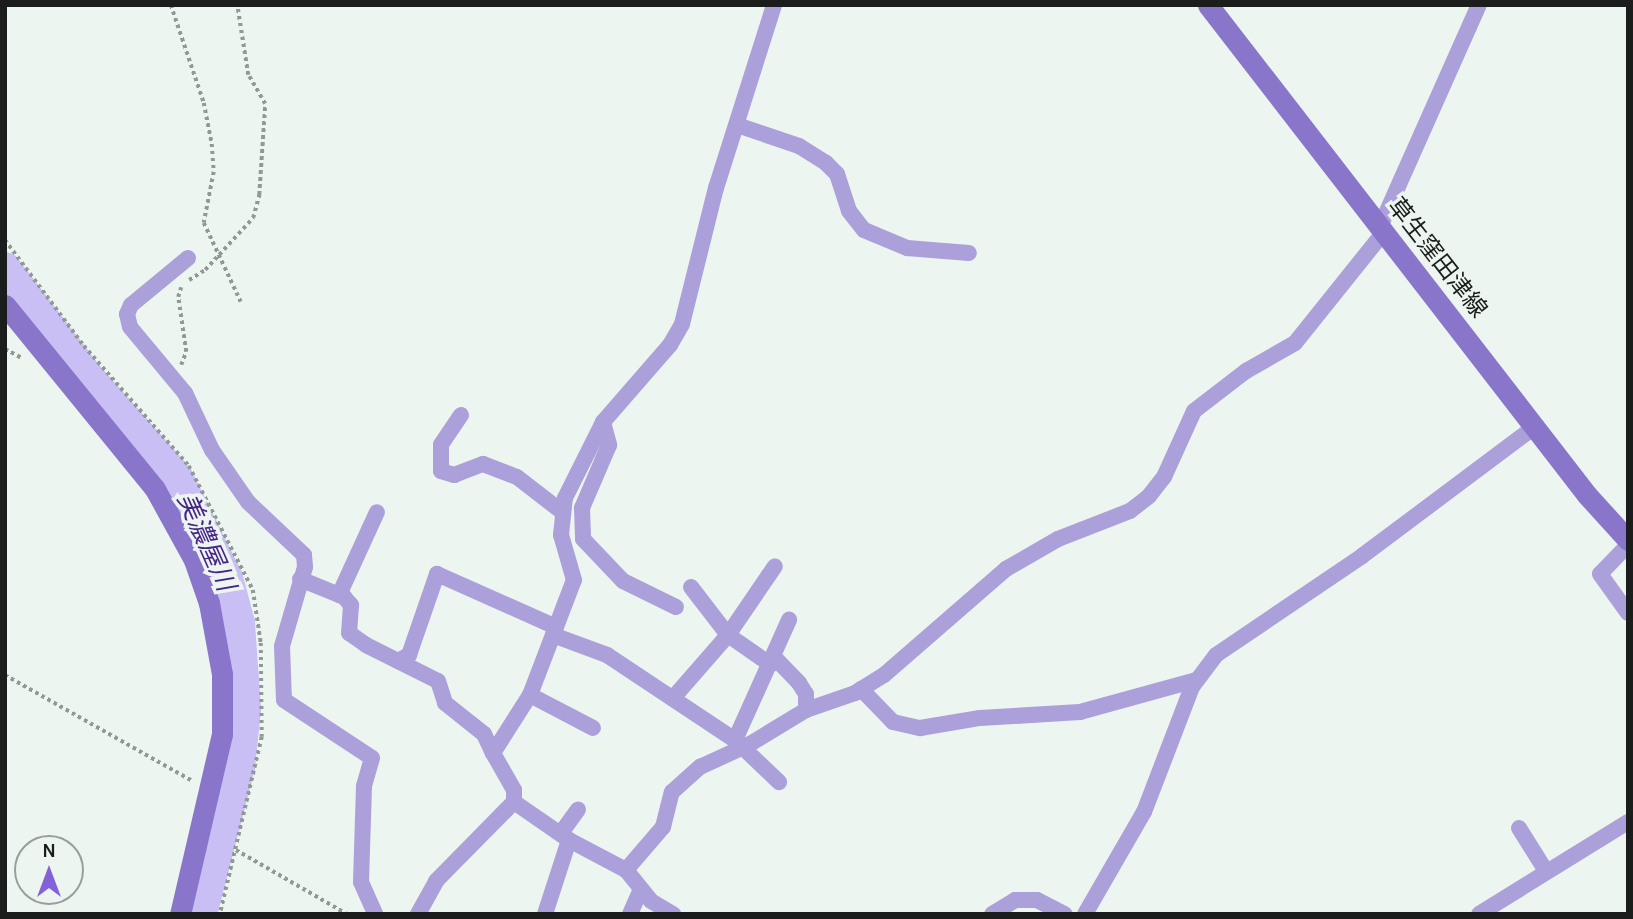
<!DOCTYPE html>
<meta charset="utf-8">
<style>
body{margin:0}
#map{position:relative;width:1633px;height:919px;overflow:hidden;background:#ecf5f0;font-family:Karla,"Noto Sans JP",sans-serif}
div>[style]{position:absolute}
.river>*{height:32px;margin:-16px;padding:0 16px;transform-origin:16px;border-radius:16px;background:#c9bff5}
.path>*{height:3.5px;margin-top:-1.75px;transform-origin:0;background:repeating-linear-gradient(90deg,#929995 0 3.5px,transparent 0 7px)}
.street>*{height:16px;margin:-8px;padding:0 8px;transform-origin:8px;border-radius:8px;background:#aba0da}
.secondary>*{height:21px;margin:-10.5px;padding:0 10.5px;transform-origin:10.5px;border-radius:10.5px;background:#8976ca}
span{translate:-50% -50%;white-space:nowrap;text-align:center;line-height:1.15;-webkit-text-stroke:7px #ecf5f0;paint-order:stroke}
.street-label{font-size:24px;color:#1a1d1b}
.water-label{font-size:26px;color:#462488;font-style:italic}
.frame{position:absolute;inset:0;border:7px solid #1a1d1b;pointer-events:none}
.north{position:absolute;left:14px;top:835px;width:70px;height:70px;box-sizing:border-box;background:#ecf5f0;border:2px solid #989f9b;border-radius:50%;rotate:0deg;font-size:19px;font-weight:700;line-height:28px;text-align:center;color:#1a1d1b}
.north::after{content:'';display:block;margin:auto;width:24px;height:32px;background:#8361db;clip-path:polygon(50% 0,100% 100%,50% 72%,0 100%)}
</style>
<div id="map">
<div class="river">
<i style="left:5px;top:268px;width:133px;rotate:52.6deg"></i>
<i style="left:86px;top:374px;width:137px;rotate:48.5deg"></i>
<i style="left:177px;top:477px;width:113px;rotate:63.7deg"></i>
<i style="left:227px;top:578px;width:47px;rotate:75.1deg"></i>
<i style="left:239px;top:623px;width:86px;rotate:86deg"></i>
<i style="left:245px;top:709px;width:58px;rotate:95.9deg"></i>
<i style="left:239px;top:767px;width:152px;rotate:104.5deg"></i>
</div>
<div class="path">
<i style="left:171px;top:5px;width:103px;rotate:71.4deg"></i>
<i style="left:204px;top:103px;width:42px;rotate:79deg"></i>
<i style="left:212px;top:144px;width:28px;rotate:86deg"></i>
<i style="left:214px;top:172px;width:52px;rotate:101.1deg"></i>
<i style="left:204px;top:223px;width:87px;rotate:64.9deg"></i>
<i style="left:5px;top:240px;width:132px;rotate:53.3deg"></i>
<i style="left:84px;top:346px;width:159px;rotate:48.8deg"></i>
<i style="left:189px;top:466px;width:140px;rotate:62.7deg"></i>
<i style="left:253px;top:590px;width:54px;rotate:81.4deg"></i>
<i style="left:261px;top:643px;width:94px;rotate:89.4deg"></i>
<i style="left:262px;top:737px;width:182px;rotate:103.3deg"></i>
<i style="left:189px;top:280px;width:19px;rotate:-32deg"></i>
<i style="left:205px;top:270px;width:71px;rotate:-47.3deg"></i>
<i style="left:253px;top:218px;width:24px;rotate:-75deg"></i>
<i style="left:259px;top:195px;width:91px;rotate:-86.2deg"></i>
<i style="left:265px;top:104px;width:34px;rotate:-120deg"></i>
<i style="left:248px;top:75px;width:71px;rotate:-98.9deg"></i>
<i style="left:5px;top:349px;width:19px;rotate:28deg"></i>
<i style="left:181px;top:365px;width:14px;rotate:-69deg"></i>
<i style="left:186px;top:352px;width:56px;rotate:-98.3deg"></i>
<i style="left:178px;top:297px;width:10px;rotate:-73deg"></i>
<i style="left:5px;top:675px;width:215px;rotate:29.5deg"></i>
<i style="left:236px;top:850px;width:128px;rotate:30deg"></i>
</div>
<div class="street">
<i style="left:737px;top:125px;width:65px;rotate:18.7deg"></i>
<i style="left:799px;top:146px;width:32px;rotate:32deg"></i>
<i style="left:826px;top:163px;width:16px;rotate:45deg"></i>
<i style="left:837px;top:174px;width:39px;rotate:72deg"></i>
<i style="left:849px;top:211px;width:24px;rotate:52deg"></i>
<i style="left:864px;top:230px;width:47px;rotate:22.7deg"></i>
<i style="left:907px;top:248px;width:62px;rotate:4.6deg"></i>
<i style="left:1380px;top:227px;width:243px;rotate:-66deg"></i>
<i style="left:188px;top:258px;width:74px;rotate:140.5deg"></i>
<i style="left:131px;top:305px;width:10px;rotate:114deg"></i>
<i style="left:127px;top:314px;width:13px;rotate:77deg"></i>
<i style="left:130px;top:327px;width:86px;rotate:50.2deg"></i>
<i style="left:185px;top:393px;width:63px;rotate:64.7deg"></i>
<i style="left:212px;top:450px;width:63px;rotate:55.3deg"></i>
<i style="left:248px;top:502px;width:77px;rotate:43.4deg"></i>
<i style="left:304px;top:555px;width:12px;rotate:85deg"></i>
<i style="left:305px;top:567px;width:82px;rotate:106.2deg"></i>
<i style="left:282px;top:646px;width:54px;rotate:87.9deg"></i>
<i style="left:284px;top:700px;width:105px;rotate:33.4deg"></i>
<i style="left:372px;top:758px;width:29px;rotate:106deg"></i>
<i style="left:364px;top:786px;width:96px;rotate:91.8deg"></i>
<i style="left:361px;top:882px;width:35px;rotate:66deg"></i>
<i style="left:461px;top:415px;width:36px;rotate:124deg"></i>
<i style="left:441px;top:445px;width:26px;rotate:90deg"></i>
<i style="left:441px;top:471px;width:14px;rotate:17deg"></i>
<i style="left:454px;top:475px;width:31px;rotate:-21deg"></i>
<i style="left:483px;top:464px;width:36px;rotate:21deg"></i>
<i style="left:517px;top:477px;width:56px;rotate:37.7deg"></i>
<i style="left:603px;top:422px;width:24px;rotate:75deg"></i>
<i style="left:609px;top:445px;width:69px;rotate:113.2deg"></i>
<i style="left:582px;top:508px;width:31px;rotate:88deg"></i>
<i style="left:583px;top:539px;width:58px;rotate:46.4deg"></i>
<i style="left:623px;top:581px;width:59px;rotate:26.1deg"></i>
<i style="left:1628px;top:545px;width:40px;rotate:134deg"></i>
<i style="left:1600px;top:574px;width:48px;rotate:54.3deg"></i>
<i style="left:300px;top:579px;width:48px;rotate:22.2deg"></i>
<i style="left:344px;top:597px;width:11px;rotate:49deg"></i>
<i style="left:351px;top:605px;width:28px;rotate:94deg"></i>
<i style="left:349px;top:633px;width:21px;rotate:35deg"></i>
<i style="left:366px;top:645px;width:80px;rotate:26.6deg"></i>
<i style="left:438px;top:681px;width:23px;rotate:72deg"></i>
<i style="left:445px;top:703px;width:50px;rotate:38.5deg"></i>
<i style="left:484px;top:734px;width:21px;rotate:65deg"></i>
<i style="left:691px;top:587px;width:61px;rotate:52.4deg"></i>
<i style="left:728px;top:635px;width:52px;rotate:34.9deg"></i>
<i style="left:339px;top:595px;width:91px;rotate:-65.4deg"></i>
<i style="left:553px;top:635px;width:58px;rotate:20.3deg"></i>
<i style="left:607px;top:655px;width:154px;rotate:33.6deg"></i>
<i style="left:735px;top:740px;width:61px;rotate:43.7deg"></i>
<i style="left:775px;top:658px;width:35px;rotate:46deg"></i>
<i style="left:799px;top:683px;width:13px;rotate:58deg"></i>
<i style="left:806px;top:694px;width:16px;rotate:90deg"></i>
<i style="left:398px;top:661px;width:13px;rotate:-29deg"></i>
<i style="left:409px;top:655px;width:86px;rotate:-70.9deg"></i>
<i style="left:437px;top:574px;width:130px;rotate:24deg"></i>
<i style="left:861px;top:689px;width:46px;rotate:45.9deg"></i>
<i style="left:893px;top:722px;width:28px;rotate:13deg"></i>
<i style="left:920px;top:728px;width:61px;rotate:-9.5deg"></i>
<i style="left:980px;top:718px;width:100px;rotate:-3.4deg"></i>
<i style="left:1080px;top:712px;width:120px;rotate:-15.4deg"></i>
<i style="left:530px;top:695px;width:71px;rotate:27.6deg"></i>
<i style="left:673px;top:698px;width:84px;rotate:-48.9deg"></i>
<i style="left:728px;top:635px;width:83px;rotate:-55.7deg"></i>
<i style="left:735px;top:740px;width:132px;rotate:-65.8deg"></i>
<i style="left:514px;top:802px;width:67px;rotate:34.6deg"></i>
<i style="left:569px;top:840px;width:64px;rotate:27.8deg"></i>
<i style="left:626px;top:870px;width:40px;rotate:51deg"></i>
<i style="left:651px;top:901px;width:26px;rotate:31deg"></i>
<i style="left:1519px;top:828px;width:51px;rotate:57.9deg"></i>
<i style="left:561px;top:833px;width:29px;rotate:-54deg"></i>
<i style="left:626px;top:870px;width:57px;rotate:-49.3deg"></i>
<i style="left:663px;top:827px;width:36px;rotate:-76deg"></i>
<i style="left:672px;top:792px;width:38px;rotate:-42deg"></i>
<i style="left:700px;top:767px;width:55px;rotate:-24.7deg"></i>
<i style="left:750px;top:744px;width:66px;rotate:-31.3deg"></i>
<i style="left:806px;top:710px;width:52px;rotate:-19.1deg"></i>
<i style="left:855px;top:693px;width:34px;rotate:-32deg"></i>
<i style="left:884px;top:675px;width:162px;rotate:-41deg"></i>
<i style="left:1006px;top:569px;width:60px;rotate:-30deg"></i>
<i style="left:1058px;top:539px;width:77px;rotate:-21.3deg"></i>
<i style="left:1130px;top:511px;width:24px;rotate:-38deg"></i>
<i style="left:1149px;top:496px;width:24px;rotate:-52deg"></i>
<i style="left:1164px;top:477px;width:72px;rotate:-65.6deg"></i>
<i style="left:1194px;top:411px;width:66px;rotate:-37.6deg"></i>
<i style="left:1246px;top:371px;width:56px;rotate:-29.7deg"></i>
<i style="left:1295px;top:343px;width:142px;rotate:-51.3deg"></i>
<i style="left:418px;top:914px;width:38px;rotate:-61deg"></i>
<i style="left:436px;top:881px;width:111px;rotate:-45.4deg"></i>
<i style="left:514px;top:802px;width:12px;rotate:-90deg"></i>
<i style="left:514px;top:790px;width:43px;rotate:-119.6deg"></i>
<i style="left:493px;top:753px;width:69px;rotate:-57.5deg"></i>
<i style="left:530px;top:695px;width:123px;rotate:-69.1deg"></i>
<i style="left:574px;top:580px;width:47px;rotate:-106.1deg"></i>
<i style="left:561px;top:535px;width:37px;rotate:-84deg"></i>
<i style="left:565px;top:498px;width:85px;rotate:-63.4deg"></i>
<i style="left:603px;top:422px;width:102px;rotate:-49deg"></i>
<i style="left:670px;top:345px;width:24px;rotate:-60deg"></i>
<i style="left:682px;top:324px;width:140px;rotate:-76deg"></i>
<i style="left:716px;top:188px;width:192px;rotate:-72.4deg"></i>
<i style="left:545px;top:914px;width:78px;rotate:-72deg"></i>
<i style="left:630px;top:914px;width:27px;rotate:-66deg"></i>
<i style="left:992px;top:914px;width:27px;rotate:-31deg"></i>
<i style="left:1015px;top:900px;width:22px"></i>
<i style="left:1037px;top:900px;width:31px;rotate:27deg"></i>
<i style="left:1085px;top:914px;width:118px;rotate:-60deg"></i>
<i style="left:1144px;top:812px;width:134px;rotate:-69deg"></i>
<i style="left:1192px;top:687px;width:40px;rotate:-53deg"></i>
<i style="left:1216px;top:655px;width:176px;rotate:-34.1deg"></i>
<i style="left:1362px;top:556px;width:217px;rotate:-36.8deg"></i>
<i style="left:1479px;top:914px;width:175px;rotate:-31.7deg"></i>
</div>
<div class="secondary">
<i style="left:1208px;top:5px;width:619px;rotate:52.28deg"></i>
<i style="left:1587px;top:495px;width:61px;rotate:47.7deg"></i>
<i style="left:5px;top:305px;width:237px;rotate:50.8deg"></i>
<i style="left:155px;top:489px;width:81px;rotate:61.2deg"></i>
<i style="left:194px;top:560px;width:46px;rotate:70.8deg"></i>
<i style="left:209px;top:603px;width:72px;rotate:79.6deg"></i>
<i style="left:222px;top:674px;width:60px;rotate:90deg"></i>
<i style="left:222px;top:734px;width:185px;rotate:103.1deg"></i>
</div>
<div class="street-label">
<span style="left:1437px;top:258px;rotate:52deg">草生窪田津線</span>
</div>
<div class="water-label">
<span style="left:206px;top:542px;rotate:66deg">美濃屋川</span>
</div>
<div class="frame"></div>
<div class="north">N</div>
</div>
